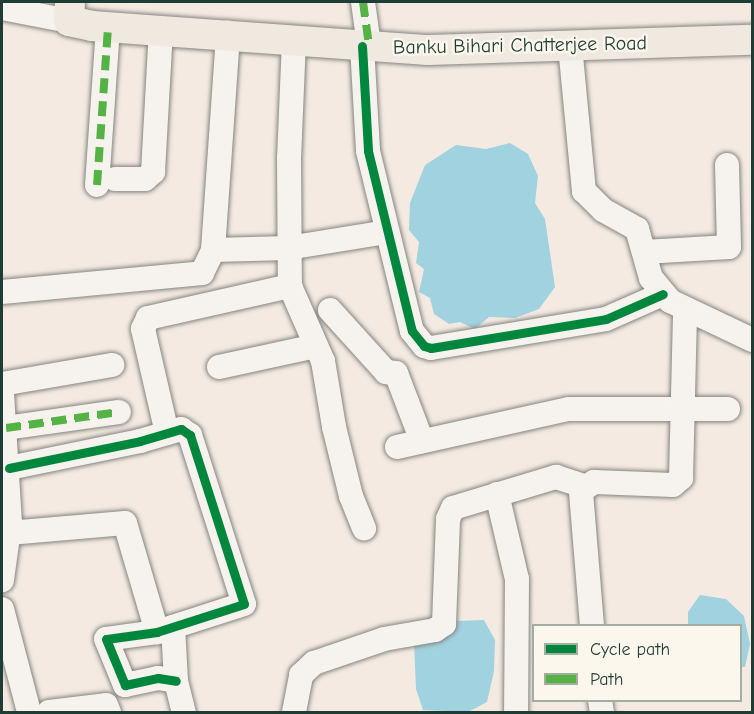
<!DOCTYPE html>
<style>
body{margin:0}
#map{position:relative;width:754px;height:714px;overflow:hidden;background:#f4eae1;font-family:"Comic Neue",sans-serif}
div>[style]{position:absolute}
.water>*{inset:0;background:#a1d2df}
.roads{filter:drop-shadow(0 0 2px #848580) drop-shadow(0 0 2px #848580)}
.minor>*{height:24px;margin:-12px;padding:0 12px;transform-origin:12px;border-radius:12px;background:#f6f3ef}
.major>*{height:30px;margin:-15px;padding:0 15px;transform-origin:15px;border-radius:15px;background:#efe9e0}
.quiet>*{height:8px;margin-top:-4px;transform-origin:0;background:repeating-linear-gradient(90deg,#55b346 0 15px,transparent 0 23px)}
.cycleway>*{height:9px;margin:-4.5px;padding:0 4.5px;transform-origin:4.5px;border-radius:4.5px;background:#00873e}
span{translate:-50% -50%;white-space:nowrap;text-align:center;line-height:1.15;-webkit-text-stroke:5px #fbf7ec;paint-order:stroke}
.street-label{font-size:20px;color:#1f3d34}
.frame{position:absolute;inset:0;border:3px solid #1f3d34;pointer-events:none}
.legend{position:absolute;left:532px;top:624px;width:210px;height:78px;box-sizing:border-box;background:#fbf7ec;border:2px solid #a3ada2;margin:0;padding:8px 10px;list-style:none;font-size:18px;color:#1f3d34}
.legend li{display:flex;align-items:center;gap:12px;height:30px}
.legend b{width:30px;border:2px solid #a3ada2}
</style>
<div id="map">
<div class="water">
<i style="clip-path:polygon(510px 143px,528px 154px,538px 176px,535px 203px,545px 219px,555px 287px,539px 309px,515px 318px,489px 317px,475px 329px,460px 322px,449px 324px,434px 314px,430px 298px,419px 292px,424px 269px,416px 263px,419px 242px,409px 230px,410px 203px,425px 165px,456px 145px,486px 149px)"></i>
<i style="clip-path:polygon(700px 595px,726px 599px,744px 616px,750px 644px,745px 667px,741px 667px,740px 626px,688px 625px,688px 612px)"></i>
<i style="clip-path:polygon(484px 620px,495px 640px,494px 671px,487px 702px,468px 712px,423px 710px,416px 689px,414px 642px,455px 621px)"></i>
</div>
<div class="roads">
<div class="minor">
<i style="left:363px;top:2px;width:43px;rotate:82.1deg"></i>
<i style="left:2px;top:8px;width:68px;rotate:11deg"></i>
<i style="left:294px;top:40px;width:118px;rotate:92.4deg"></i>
<i style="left:289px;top:158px;width:128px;rotate:89.6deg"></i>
<i style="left:290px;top:286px;width:82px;rotate:66.3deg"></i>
<i style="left:323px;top:361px;width:67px;rotate:80.5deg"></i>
<i style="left:334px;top:427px;width:71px;rotate:76.2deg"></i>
<i style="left:351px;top:496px;width:35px;rotate:68deg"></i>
<i style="left:362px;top:46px;width:105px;rotate:86.7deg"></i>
<i style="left:368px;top:151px;width:185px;rotate:76.3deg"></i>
<i style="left:412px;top:331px;width:19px;rotate:51deg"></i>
<i style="left:424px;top:346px;width:7px;rotate:16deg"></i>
<i style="left:431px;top:348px;width:177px;rotate:-9.4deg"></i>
<i style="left:606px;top:319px;width:62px;rotate:-23.7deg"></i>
<i style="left:570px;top:46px;width:146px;rotate:84.5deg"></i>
<i style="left:584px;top:191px;width:27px;rotate:45deg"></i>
<i style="left:603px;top:210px;width:39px;rotate:29deg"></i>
<i style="left:637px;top:229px;width:51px;rotate:74.1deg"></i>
<i style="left:651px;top:278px;width:30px;rotate:50deg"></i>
<i style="left:670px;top:301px;width:91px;rotate:25.4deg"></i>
<i style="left:115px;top:179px;width:30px"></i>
<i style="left:145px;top:179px;width:11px;rotate:-41deg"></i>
<i style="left:153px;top:172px;width:141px;rotate:-86.8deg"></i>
<i style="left:97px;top:185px;width:157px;rotate:-86deg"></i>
<i style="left:213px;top:250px;width:218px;rotate:-86deg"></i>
<i style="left:644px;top:252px;width:85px;rotate:-3.4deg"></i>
<i style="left:729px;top:247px;width:82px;rotate:-91.4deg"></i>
<i style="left:2px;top:292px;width:201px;rotate:-5.4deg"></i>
<i style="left:202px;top:273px;width:25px;rotate:-64deg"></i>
<i style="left:213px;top:250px;width:75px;rotate:-1.5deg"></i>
<i style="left:288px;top:248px;width:100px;rotate:-9.2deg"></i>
<i style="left:330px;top:310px;width:84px;rotate:47.9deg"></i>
<i style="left:386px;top:372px;width:10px;rotate:6deg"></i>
<i style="left:396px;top:373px;width:73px;rotate:69.1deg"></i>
<i style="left:219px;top:367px;width:99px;rotate:-12.2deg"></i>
<i style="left:2px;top:384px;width:112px;rotate:-9.8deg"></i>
<i style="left:2px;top:393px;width:129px;rotate:86.5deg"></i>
<i style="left:10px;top:522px;width:59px;rotate:97.9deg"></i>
<i style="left:6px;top:428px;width:114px;rotate:-8.1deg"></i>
<i style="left:167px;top:433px;width:107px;rotate:-103deg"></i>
<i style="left:143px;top:329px;width:12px;rotate:-66deg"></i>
<i style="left:148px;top:318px;width:146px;rotate:-12.7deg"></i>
<i style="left:397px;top:447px;width:176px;rotate:-12.5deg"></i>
<i style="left:569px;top:409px;width:159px"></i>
<i style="left:9px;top:468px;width:134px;rotate:-11.6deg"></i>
<i style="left:140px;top:441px;width:43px;rotate:-16.3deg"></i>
<i style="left:181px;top:429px;width:11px;rotate:34deg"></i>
<i style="left:190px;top:435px;width:177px;rotate:72.3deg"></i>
<i style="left:244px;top:604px;width:91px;rotate:162.2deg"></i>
<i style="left:157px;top:632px;width:51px;rotate:172.2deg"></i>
<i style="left:106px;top:639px;width:50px;rotate:67.6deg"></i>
<i style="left:125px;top:685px;width:34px;rotate:-12deg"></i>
<i style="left:158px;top:678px;width:18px;rotate:9deg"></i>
<i style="left:497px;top:494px;width:87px;rotate:76.8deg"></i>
<i style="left:517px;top:579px;width:133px;rotate:90.4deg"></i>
<i style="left:9px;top:533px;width:116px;rotate:-4.9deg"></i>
<i style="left:125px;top:523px;width:114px;rotate:73.6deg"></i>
<i style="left:2px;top:609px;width:106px;rotate:75.3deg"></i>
<i style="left:592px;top:626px;width:135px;rotate:-94.7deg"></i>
<i style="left:581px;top:491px;width:16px;rotate:-35deg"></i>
<i style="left:594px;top:482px;width:79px;rotate:2.2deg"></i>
<i style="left:673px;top:485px;width:11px;rotate:-41deg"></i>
<i style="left:681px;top:478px;width:169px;rotate:-88.6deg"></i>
<i style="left:173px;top:627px;width:54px;rotate:86.8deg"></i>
<i style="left:176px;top:681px;width:32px;rotate:76deg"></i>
<i style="left:600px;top:700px;width:12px;rotate:81deg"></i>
<i style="left:49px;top:712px;width:57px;rotate:-7deg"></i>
<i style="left:106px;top:705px;width:8px;rotate:67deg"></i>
<i style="left:294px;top:712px;width:38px;rotate:-79deg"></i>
<i style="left:301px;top:675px;width:18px;rotate:-43deg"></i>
<i style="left:314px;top:663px;width:74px;rotate:-18.9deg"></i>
<i style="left:384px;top:639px;width:52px;rotate:-10deg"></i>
<i style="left:435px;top:630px;width:11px;rotate:-34deg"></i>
<i style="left:444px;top:624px;width:105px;rotate:-87.8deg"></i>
<i style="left:448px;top:519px;width:12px;rotate:-66deg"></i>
<i style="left:453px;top:508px;width:108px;rotate:-16.8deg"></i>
<i style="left:556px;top:477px;width:29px;rotate:18deg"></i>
</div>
<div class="major">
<i style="left:70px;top:2px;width:19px;rotate:93deg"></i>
<i style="left:69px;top:21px;width:24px;rotate:12deg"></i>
<i style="left:92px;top:26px;width:337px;rotate:4.1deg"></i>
<i style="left:428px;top:50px;width:324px;rotate:-1.8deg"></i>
</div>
</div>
<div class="quiet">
<i style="left:363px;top:2px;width:43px;rotate:82.1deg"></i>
<i style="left:97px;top:185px;width:157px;rotate:-86deg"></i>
<i style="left:6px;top:428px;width:114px;rotate:-8.1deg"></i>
</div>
<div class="cycleway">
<i style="left:362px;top:46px;width:105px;rotate:86.7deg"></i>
<i style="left:368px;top:151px;width:185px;rotate:76.3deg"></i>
<i style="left:412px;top:331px;width:19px;rotate:51deg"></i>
<i style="left:424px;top:346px;width:7px;rotate:16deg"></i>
<i style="left:431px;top:348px;width:177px;rotate:-9.4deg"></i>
<i style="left:606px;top:319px;width:62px;rotate:-23.7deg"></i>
<i style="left:9px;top:468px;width:134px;rotate:-11.6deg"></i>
<i style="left:140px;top:441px;width:43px;rotate:-16.3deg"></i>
<i style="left:181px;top:429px;width:11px;rotate:34deg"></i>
<i style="left:190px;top:435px;width:177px;rotate:72.3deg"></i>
<i style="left:244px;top:604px;width:91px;rotate:162.2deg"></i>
<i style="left:157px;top:632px;width:51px;rotate:172.2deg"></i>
<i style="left:106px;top:639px;width:50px;rotate:67.6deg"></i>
<i style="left:125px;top:685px;width:34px;rotate:-12deg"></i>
<i style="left:158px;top:678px;width:18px;rotate:9deg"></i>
</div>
<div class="street-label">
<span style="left:520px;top:45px;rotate:-1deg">Banku Bihari Chatterjee Road</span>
</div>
<div class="frame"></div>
<ul class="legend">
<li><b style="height:8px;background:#00873e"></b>Cycle path</li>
<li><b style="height:8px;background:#55b346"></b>Path</li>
</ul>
</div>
